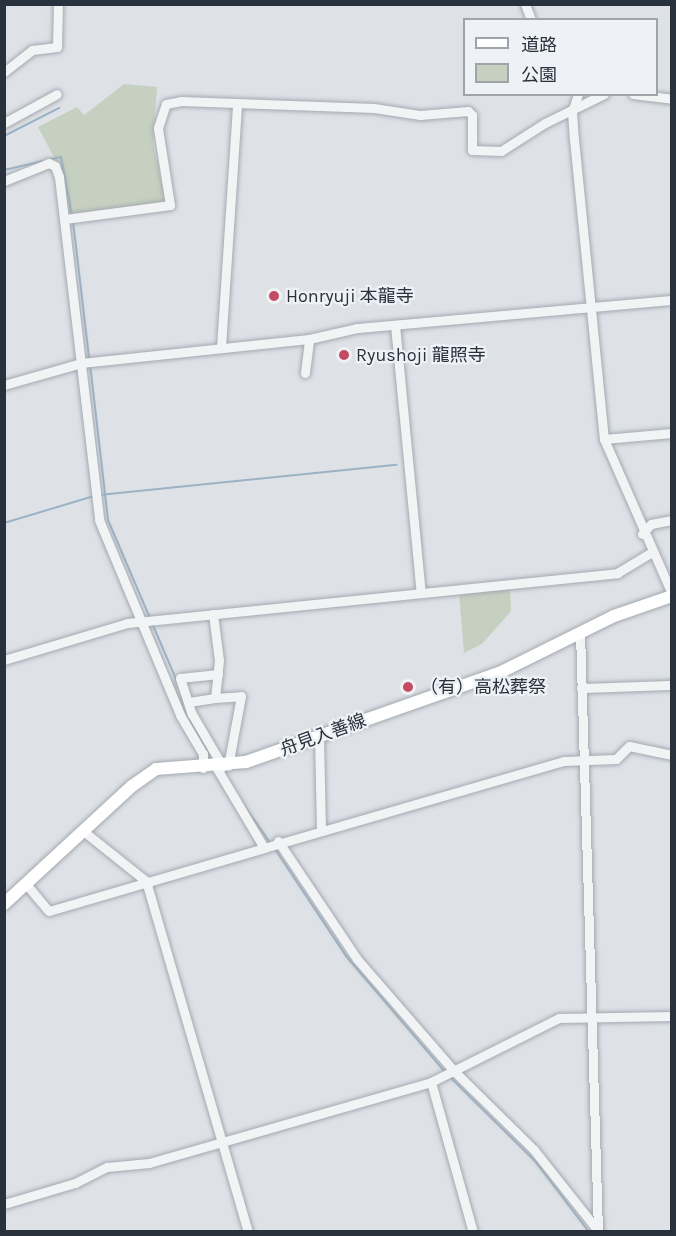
<!DOCTYPE html>
<meta charset="utf-8">
<style>
body{margin:0}
#map{position:relative;width:676px;height:1236px;overflow:hidden;background:#dee2e7;font-family:Karla,"Noto Sans JP",sans-serif}
div>[style]{position:absolute}
.green>*{inset:0;background:#c5d0c0}
.stream>*{height:2px;margin:-1px;padding:0 1px;transform-origin:1px;border-radius:1px;background:#9bb2c5}
.roads{filter:drop-shadow(0 0 2px #a4a9b0) drop-shadow(0 0 2px #a4a9b0)}
.street>*{height:9px;margin:-4.5px;padding:0 4.5px;transform-origin:4.5px;border-radius:4.5px;background:#f1f3f5}
.secondary>*{height:12px;margin:-6px;padding:0 6px;transform-origin:6px;border-radius:6px;background:#fff}
.dots>*{width:16px;height:16px;translate:-50% -50%;box-sizing:border-box;border:3px solid #eef1f5;border-radius:50%}
span{translate:-50% -50%;white-space:nowrap;text-align:center;line-height:1.15;-webkit-text-stroke:4.5px #eef1f5;paint-order:stroke}
.poi-label{font-size:18px;color:#29313c}
.left{translate:0 -50%;text-align:left}
.street-label{font-size:18px;color:#29313c}
.frame{position:absolute;inset:0;border:6px solid #29313c;pointer-events:none}
.legend{position:absolute;left:463px;top:18px;width:195px;height:78px;box-sizing:border-box;background:#eef1f5;border:2px solid #9fa4ab;margin:0;padding:8px 10px;list-style:none;font-size:18px;color:#29313c}
.legend li{display:flex;align-items:center;gap:12px;height:30px}
.legend b{width:30px;border:2px solid #9fa4ab}
</style>
<div id="map">
<div class="green">
<i style="clip-path:polygon(124px 84px,157px 87px,153px 143px,166px 203px,69px 214px,60px 169px,38px 127px,77px 107px,84px 115px)"></i>
<i style="clip-path:polygon(510px 588px,511px 611px,482px 644px,464px 653px,459px 593px)"></i>
</div>
<div class="stream">
<i style="left:4px;top:136px;width:62px;rotate:-27deg"></i>
<i style="left:51px;top:159px;width:10px;rotate:-11deg"></i>
<i style="left:61px;top:157px;width:59px;rotate:79.3deg"></i>
<i style="left:4px;top:170px;width:39px;rotate:-13deg"></i>
<i style="left:73px;top:221px;width:138px;rotate:83.3deg"></i>
<i style="left:90px;top:364px;width:157px;rotate:83.4deg"></i>
<i style="left:108px;top:520px;width:107px;rotate:66.8deg"></i>
<i style="left:99px;top:495px;width:299px;rotate:-5.8deg"></i>
<i style="left:4px;top:523px;width:94px;rotate:-16.7deg"></i>
<i style="left:152px;top:623px;width:61px;rotate:66.8deg"></i>
<i style="left:240px;top:800px;width:54px;rotate:54.8deg"></i>
<i style="left:275px;top:849px;width:128px;rotate:56.4deg"></i>
<i style="left:346px;top:956px;width:154px;rotate:49.5deg"></i>
<i style="left:450px;top:1077px;width:120px;rotate:44.7deg"></i>
<i style="left:535px;top:1161px;width:89px;rotate:52.7deg"></i>
</div>
<div class="roads">
<div class="street">
<i style="left:525px;top:4px;width:17px;rotate:69deg"></i>
<i style="left:4px;top:72px;width:36px;rotate:-38deg"></i>
<i style="left:32px;top:50px;width:25px;rotate:-7deg"></i>
<i style="left:57px;top:47px;width:43px;rotate:-88.7deg"></i>
<i style="left:578px;top:94px;width:19px;rotate:108deg"></i>
<i style="left:572px;top:112px;width:27px;rotate:86deg"></i>
<i style="left:574px;top:139px;width:301px;rotate:84.3deg"></i>
<i style="left:604px;top:439px;width:169px;rotate:66.3deg"></i>
<i style="left:633px;top:94px;width:39px;rotate:7deg"></i>
<i style="left:4px;top:123px;width:60px;rotate:-28.7deg"></i>
<i style="left:4px;top:181px;width:48px;rotate:-21.8deg"></i>
<i style="left:49px;top:163px;width:7px;rotate:27deg"></i>
<i style="left:55px;top:166px;width:12px;rotate:70deg"></i>
<i style="left:59px;top:177px;width:345px;rotate:83.3deg"></i>
<i style="left:99px;top:520px;width:211px;rotate:67.4deg"></i>
<i style="left:180px;top:715px;width:45px;rotate:59.5deg"></i>
<i style="left:203px;top:754px;width:14px;rotate:90deg"></i>
<i style="left:65px;top:219px;width:106px;rotate:-7.6deg"></i>
<i style="left:170px;top:205px;width:78px;rotate:-98.9deg"></i>
<i style="left:158px;top:128px;width:25px;rotate:-72deg"></i>
<i style="left:166px;top:104px;width:15px;rotate:-11deg"></i>
<i style="left:181px;top:101px;width:193px;rotate:2.1deg"></i>
<i style="left:374px;top:108px;width:47px;rotate:8.7deg"></i>
<i style="left:420px;top:115px;width:48px;rotate:-4.8deg"></i>
<i style="left:468px;top:111px;width:6px;rotate:45deg"></i>
<i style="left:472px;top:115px;width:35px;rotate:90deg"></i>
<i style="left:472px;top:150px;width:29px;rotate:2deg"></i>
<i style="left:501px;top:151px;width:52px;rotate:-32.5deg"></i>
<i style="left:545px;top:123px;width:66px;rotate:-26.2deg"></i>
<i style="left:395px;top:325px;width:269px;rotate:84.5deg"></i>
<i style="left:221px;top:347px;width:242px;rotate:-86.2deg"></i>
<i style="left:305px;top:373px;width:34px;rotate:-83deg"></i>
<i style="left:4px;top:385px;width:80px;rotate:-15.9deg"></i>
<i style="left:81px;top:363px;width:229px;rotate:-6deg"></i>
<i style="left:309px;top:339px;width:49px;rotate:-12.9deg"></i>
<i style="left:357px;top:328px;width:316px;rotate:-5.1deg"></i>
<i style="left:604px;top:439px;width:68px;rotate:-5deg"></i>
<i style="left:642px;top:534px;width:13px;rotate:-48deg"></i>
<i style="left:651px;top:524px;width:21px;rotate:-11deg"></i>
<i style="left:213px;top:614px;width:46px;rotate:82.6deg"></i>
<i style="left:219px;top:660px;width:38px;rotate:96deg"></i>
<i style="left:215px;top:698px;width:26px;rotate:-4deg"></i>
<i style="left:241px;top:696px;width:71px;rotate:100.5deg"></i>
<i style="left:580px;top:632px;width:598px;rotate:88.28deg"></i>
<i style="left:4px;top:660px;width:128px;rotate:-16.7deg"></i>
<i style="left:127px;top:623px;width:493px;rotate:-5.8deg"></i>
<i style="left:617px;top:573px;width:39px;rotate:-31deg"></i>
<i style="left:218px;top:674px;width:38px;rotate:174deg"></i>
<i style="left:180px;top:678px;width:38px;rotate:72deg"></i>
<i style="left:192px;top:714px;width:61px;rotate:59.7deg"></i>
<i style="left:581px;top:688px;width:91px;rotate:-1.9deg"></i>
<i style="left:189px;top:702px;width:26px;rotate:-9deg"></i>
<i style="left:319px;top:736px;width:92px;rotate:88.8deg"></i>
<i style="left:216px;top:767px;width:94px;rotate:59.3deg"></i>
<i style="left:264px;top:848px;width:312px;rotate:-16.2deg"></i>
<i style="left:564px;top:761px;width:52px;rotate:-2.2deg"></i>
<i style="left:616px;top:759px;width:18px;rotate:-45deg"></i>
<i style="left:629px;top:746px;width:44px;rotate:11.8deg"></i>
<i style="left:82px;top:830px;width:82px;rotate:38.6deg"></i>
<i style="left:146px;top:881px;width:366px;rotate:73.8deg"></i>
<i style="left:278px;top:841px;width:142px;rotate:56.2deg"></i>
<i style="left:357px;top:959px;width:148px;rotate:49.1deg"></i>
<i style="left:454px;top:1071px;width:112px;rotate:44.6deg"></i>
<i style="left:534px;top:1150px;width:105px;rotate:51.6deg"></i>
<i style="left:26px;top:884px;width:35px;rotate:50deg"></i>
<i style="left:49px;top:911px;width:224px;rotate:-16.3deg"></i>
<i style="left:431px;top:1082px;width:156px;rotate:74.4deg"></i>
<i style="left:4px;top:1204px;width:74px;rotate:-16.5deg"></i>
<i style="left:75px;top:1183px;width:36px;rotate:-27deg"></i>
<i style="left:107px;top:1167px;width:42px;rotate:-5.4deg"></i>
<i style="left:149px;top:1163px;width:293px;rotate:-16deg"></i>
<i style="left:431px;top:1082px;width:143px;rotate:-26.6deg"></i>
<i style="left:559px;top:1018px;width:113px;rotate:-1deg"></i>
</div>
<div class="secondary">
<i style="left:4px;top:904px;width:174px;rotate:-42.7deg"></i>
<i style="left:132px;top:786px;width:29px;rotate:-35deg"></i>
<i style="left:156px;top:769px;width:90px;rotate:-4.4deg"></i>
<i style="left:246px;top:762px;width:268px;rotate:-19.4deg"></i>
<i style="left:499px;top:673px;width:128px;rotate:-26.4deg"></i>
<i style="left:614px;top:616px;width:61px;rotate:-19deg"></i>
</div>
</div>
<div class="dots">
<i style="left:274px;top:296px;background:#c44b64"></i>
<i style="left:344px;top:355px;background:#c44b64"></i>
<i style="left:408px;top:687px;background:#c44b64"></i>
</div>
<div class="poi-label">
<span class="left" style="left:286px;top:296px">Honryuji 本龍寺</span>
<span class="left" style="left:356px;top:355px">Ryushoji 龍照寺</span>
<span class="left" style="left:420px;top:687px">（有）高松葬祭</span>
</div>
<div class="street-label">
<span style="left:323px;top:735px;rotate:-20deg">舟見入善線</span>
</div>
<div class="frame"></div>
<ul class="legend">
<li><b style="height:8px;background:#fff"></b>道路</li>
<li><b style="height:16px;background:#c5d0c0"></b>公園</li>
</ul>
</div>
